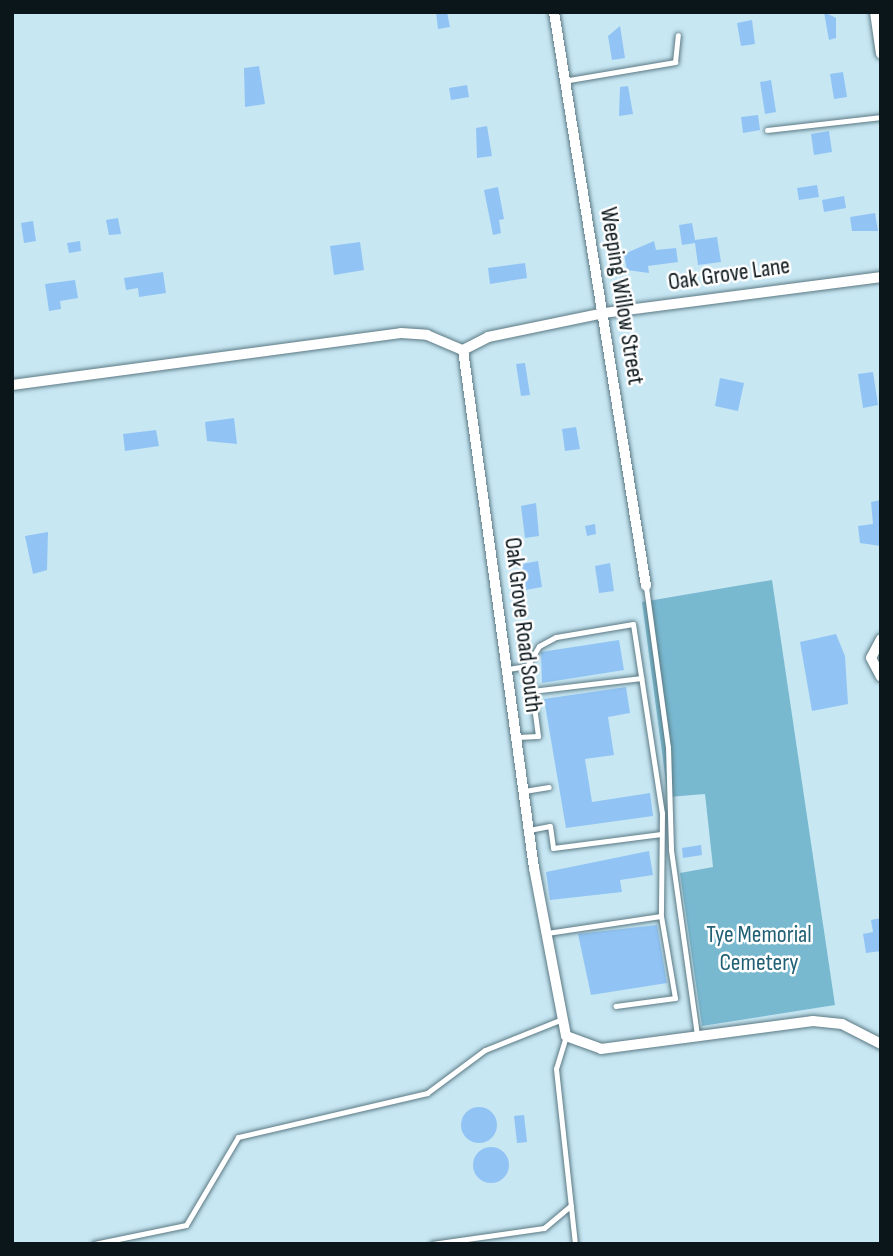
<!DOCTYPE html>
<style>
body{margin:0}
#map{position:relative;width:893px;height:1256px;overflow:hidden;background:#c7e7f3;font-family:"Sofia Sans Condensed",sans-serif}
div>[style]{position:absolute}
.green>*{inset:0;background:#79b9d0}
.building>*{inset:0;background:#91c4f4}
.round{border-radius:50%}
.roads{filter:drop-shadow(0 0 2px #5b7983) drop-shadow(0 0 2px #5b7983)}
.lane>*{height:5px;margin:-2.5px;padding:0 2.5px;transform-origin:2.5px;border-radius:2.5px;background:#fff}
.street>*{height:10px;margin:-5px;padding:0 5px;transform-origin:5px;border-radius:5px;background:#fff}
span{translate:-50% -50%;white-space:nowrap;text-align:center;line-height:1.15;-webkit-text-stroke:5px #fff;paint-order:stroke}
.street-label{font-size:24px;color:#0b161a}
.park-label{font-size:24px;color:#216074}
.frame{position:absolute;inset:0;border:14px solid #0b161a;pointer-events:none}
</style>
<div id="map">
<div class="green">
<i style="clip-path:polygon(772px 580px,835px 1005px,702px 1026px,680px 873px,713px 867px,705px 794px,668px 797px,642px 602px)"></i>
</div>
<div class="building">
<i style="clip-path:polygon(436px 12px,447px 12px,450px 27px,438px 29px)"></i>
<i style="clip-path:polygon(824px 12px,836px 18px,836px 38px,829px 40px)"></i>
<i style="clip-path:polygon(752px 20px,755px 44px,741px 46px,737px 23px)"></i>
<i style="clip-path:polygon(620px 26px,625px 58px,612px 60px,608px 36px)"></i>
<i style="clip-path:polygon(259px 66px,265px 104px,245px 107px,244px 68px)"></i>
<i style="clip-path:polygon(843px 72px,847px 97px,834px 99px,830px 74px)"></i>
<i style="clip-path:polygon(771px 80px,776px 112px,765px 114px,760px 82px)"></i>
<i style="clip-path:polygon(467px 85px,469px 97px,451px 100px,449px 88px)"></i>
<i style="clip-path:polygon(628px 86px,633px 114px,619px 116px,620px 87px)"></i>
<i style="clip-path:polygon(758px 115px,760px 130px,743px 133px,741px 117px)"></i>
<i style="clip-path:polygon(487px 126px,492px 156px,477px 158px,476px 128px)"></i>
<i style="clip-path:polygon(829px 131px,832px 152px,814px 155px,811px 134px)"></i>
<i style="clip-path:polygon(817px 185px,819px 197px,799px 200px,797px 188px)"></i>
<i style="clip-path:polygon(498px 187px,504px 219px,499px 220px,501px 233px,493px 235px,484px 190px)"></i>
<i style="clip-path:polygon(844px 196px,846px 208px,824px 212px,822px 200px)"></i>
<i style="clip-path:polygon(875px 213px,878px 231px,852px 231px,850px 217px)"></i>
<i style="clip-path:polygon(118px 218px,121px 234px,109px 235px,106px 220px)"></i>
<i style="clip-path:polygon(33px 221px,36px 241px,24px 243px,21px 223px)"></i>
<i style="clip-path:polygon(692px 223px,695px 240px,717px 237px,721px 262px,698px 265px,695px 243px,682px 245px,679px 225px)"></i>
<i style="clip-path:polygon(80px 241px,81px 251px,69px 253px,67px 243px)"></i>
<i style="clip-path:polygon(654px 241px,656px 250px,676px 248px,678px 262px,648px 266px,649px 273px,627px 270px,624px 254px)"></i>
<i style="clip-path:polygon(360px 242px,364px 270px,334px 275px,330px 246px)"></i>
<i style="clip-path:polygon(525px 263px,527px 278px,490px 284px,488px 268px)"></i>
<i style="clip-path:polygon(163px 272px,166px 293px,139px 297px,138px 288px,126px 290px,124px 278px)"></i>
<i style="clip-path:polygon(75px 280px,78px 298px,60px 301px,61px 309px,49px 311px,45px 284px)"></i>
<i style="clip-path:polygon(525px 363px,530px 395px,521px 396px,516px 364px)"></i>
<i style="clip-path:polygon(873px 372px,878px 405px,863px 408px,858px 374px)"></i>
<i style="clip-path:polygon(720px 378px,744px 383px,738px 411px,715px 406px)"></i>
<i style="clip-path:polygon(234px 418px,237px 444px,207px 441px,205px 422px)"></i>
<i style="clip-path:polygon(576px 427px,580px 449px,565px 451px,562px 429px)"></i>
<i style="clip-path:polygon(156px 430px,159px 446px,125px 451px,123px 434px)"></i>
<i style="clip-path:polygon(881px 500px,881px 546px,860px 543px,858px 526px,873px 524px,871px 502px)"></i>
<i style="clip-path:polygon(536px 503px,539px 536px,525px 538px,521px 506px)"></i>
<i style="clip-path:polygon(595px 524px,596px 534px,587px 536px,585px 526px)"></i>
<i style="clip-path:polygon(48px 532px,47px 570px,33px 574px,25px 536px)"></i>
<i style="clip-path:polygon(538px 561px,542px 587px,526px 590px,522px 564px)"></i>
<i style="clip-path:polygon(610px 563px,614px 591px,599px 593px,595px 566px)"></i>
<i style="clip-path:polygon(836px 634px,845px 656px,848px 704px,812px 711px,800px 642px)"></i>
<i style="clip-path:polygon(619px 640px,624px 670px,542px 683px,541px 652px)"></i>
<i style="clip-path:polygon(626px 687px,630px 713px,608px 717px,614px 755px,585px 759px,592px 802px,650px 793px,653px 816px,566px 828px,544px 699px)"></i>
<i style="clip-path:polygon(701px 845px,702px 855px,683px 858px,682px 848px)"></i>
<i style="clip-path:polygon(649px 851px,653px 875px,620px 880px,622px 892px,550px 900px,546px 872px)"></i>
<i style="clip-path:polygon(881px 918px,881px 951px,866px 953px,863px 934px,873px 932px,871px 920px)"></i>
<i style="clip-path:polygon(657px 925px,667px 983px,591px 995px,578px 934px)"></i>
<i class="round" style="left:461px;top:1107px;width:36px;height:36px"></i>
<i style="clip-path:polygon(524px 1115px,527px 1142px,517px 1143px,514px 1116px)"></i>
<i class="round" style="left:473px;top:1147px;width:36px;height:36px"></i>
</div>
<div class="roads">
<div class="lane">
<i style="left:563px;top:81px;width:114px;rotate:-9.6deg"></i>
<i style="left:675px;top:62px;width:27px;rotate:-84deg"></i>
<i style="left:767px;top:130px;width:115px;rotate:-6.5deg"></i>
<i style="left:646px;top:587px;width:162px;rotate:82.2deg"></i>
<i style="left:668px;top:747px;width:103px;rotate:88.3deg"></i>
<i style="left:671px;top:850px;width:187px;rotate:82deg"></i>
<i style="left:527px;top:666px;width:25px;rotate:79deg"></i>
<i style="left:508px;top:669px;width:19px;rotate:-9deg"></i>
<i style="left:527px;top:666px;width:23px;rotate:-59deg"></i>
<i style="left:539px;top:646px;width:19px;rotate:-28deg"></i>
<i style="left:556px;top:637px;width:78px;rotate:-9.6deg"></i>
<i style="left:633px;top:624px;width:191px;rotate:81.3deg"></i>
<i style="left:662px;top:813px;width:103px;rotate:90.6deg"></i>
<i style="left:517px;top:737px;width:21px;rotate:-3deg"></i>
<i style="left:538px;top:736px;width:45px;rotate:-97.6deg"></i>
<i style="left:532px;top:691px;width:110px;rotate:-6.8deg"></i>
<i style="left:524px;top:791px;width:25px;rotate:-9deg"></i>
<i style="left:529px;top:830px;width:21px;rotate:-11deg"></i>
<i style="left:550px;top:826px;width:22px;rotate:82deg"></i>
<i style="left:553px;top:848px;width:109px;rotate:-7.4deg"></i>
<i style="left:547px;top:933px;width:115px;rotate:-8.5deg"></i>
<i style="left:661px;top:916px;width:83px;rotate:80.3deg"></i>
<i style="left:675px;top:998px;width:60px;rotate:172.3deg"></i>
<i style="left:566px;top:1036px;width:34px;rotate:107deg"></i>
<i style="left:556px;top:1069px;width:176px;rotate:83.8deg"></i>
<i style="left:94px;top:1244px;width:94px;rotate:-11.7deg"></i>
<i style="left:186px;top:1225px;width:102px;rotate:-59.4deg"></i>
<i style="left:238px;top:1137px;width:194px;rotate:-13.1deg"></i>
<i style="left:427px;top:1093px;width:72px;rotate:-36.6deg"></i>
<i style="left:485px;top:1050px;width:81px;rotate:-21.8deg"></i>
<i style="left:432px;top:1244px;width:113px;rotate:-8.1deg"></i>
<i style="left:544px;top:1228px;width:35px;rotate:-40deg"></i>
</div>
<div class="street">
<i style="left:554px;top:12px;width:581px;rotate:80.89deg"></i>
<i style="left:875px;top:12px;width:42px;rotate:81.9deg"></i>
<i style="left:463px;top:350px;width:28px;rotate:-27deg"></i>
<i style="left:488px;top:337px;width:118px;rotate:-11.7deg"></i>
<i style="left:604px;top:313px;width:279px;rotate:-7.4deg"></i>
<i style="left:12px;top:385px;width:392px;rotate:-7.6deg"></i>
<i style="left:401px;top:333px;width:26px;rotate:4deg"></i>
<i style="left:427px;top:335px;width:39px;rotate:23deg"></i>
<i style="left:463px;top:350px;width:523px;rotate:82.2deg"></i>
<i style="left:534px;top:868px;width:171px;rotate:79.2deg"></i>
<i style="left:566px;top:1036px;width:37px;rotate:20deg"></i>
<i style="left:601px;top:1049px;width:214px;rotate:-7.5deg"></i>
<i style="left:813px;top:1021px;width:29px;rotate:6deg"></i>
<i style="left:842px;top:1024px;width:44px;rotate:27.1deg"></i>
<i style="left:881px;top:639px;width:21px;rotate:118deg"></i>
<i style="left:871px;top:658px;width:21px;rotate:62deg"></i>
</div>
</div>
<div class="street-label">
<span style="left:729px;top:274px;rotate:-8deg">Oak Grove Lane</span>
<span style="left:622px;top:296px;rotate:81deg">Weeping Willow Street</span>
<span style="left:523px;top:625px;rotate:83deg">Oak Grove Road South</span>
</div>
<div class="park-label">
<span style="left:759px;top:949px">Tye Memorial<br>Cemetery</span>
</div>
<div class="frame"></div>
</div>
